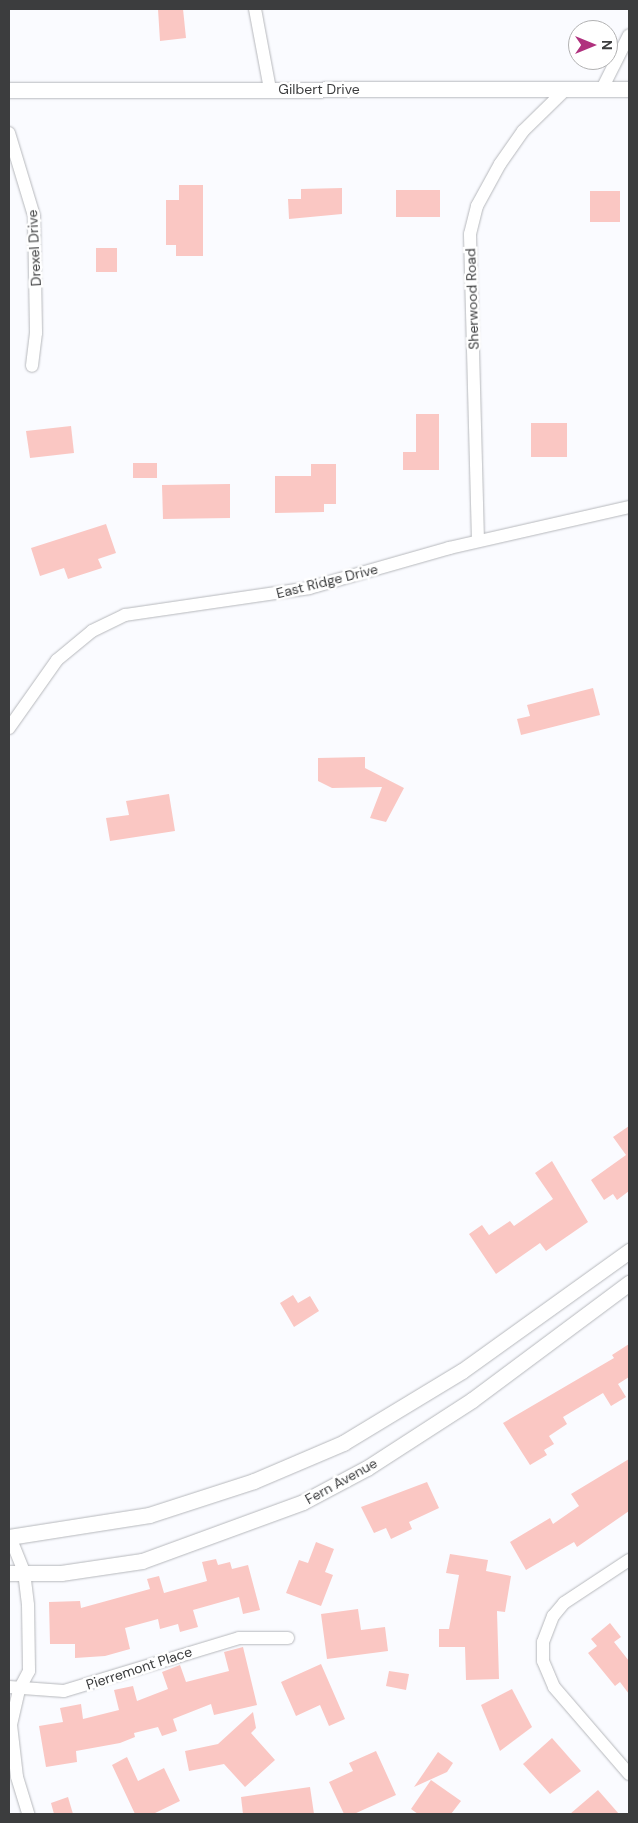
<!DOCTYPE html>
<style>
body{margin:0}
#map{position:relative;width:638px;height:1823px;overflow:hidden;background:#fafbff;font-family:"DM Sans",sans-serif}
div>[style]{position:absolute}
.building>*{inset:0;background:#fac7c3}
.roads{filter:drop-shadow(0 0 1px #b6b8bc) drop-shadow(0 0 1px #b6b8bc)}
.minor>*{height:12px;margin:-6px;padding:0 6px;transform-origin:6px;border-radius:6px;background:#fff}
.tertiary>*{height:15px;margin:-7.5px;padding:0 7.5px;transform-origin:7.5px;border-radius:7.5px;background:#fff}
span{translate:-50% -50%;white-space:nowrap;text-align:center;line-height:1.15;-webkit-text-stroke:5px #fff;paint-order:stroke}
.street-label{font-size:14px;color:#3c3d3e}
.frame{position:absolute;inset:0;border:10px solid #3c3d3e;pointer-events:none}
.north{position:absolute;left:568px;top:20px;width:50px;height:50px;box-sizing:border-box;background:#fff;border:1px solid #b1b1b2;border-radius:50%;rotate:90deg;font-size:14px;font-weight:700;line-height:20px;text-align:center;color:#3c3d3e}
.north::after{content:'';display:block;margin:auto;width:18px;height:22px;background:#b0317e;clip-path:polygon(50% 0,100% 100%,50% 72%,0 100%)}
</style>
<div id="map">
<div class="building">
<i style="clip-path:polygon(158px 9px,183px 9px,186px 38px,160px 41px)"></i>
<i style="clip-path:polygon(179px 185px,203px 185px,203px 256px,176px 256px,176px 245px,166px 245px,166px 200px,179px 200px)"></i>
<i style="clip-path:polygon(342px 188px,342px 214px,289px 219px,288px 199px,301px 199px,301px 189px)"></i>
<i style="clip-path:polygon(396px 190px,440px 190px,440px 217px,396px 217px)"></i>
<i style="clip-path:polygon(590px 191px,620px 191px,620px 222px,590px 222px)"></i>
<i style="clip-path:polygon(96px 248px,117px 248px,117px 272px,96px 272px)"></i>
<i style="clip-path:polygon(416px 414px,439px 414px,439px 470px,403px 470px,403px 452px,416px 452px)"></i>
<i style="clip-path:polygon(531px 423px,567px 423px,567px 457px,531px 457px)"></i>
<i style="clip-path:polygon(71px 426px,74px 453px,30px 458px,26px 431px)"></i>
<i style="clip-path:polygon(133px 463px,157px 463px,157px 478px,133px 478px)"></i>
<i style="clip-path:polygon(311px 464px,336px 464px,336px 504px,324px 504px,324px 512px,275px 513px,275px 476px,311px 476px)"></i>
<i style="clip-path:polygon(230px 484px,230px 518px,163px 519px,162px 485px)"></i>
<i style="clip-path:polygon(106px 524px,116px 553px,98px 559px,102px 568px,68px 579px,64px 568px,40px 576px,31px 548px)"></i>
<i style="clip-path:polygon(593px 688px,600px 715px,521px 735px,517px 719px,530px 716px,527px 705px)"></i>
<i style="clip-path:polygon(365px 757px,365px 768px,404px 788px,386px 822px,370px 818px,382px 787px,332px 788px,318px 781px,318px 758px)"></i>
<i style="clip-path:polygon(169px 794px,175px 831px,110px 841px,106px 818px,129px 815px,126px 801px)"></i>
<i style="clip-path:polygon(629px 1126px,629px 1191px,617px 1200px,613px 1194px,604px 1200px,591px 1180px,626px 1155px,613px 1137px)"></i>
<i style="clip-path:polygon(552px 1161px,588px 1222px,546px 1251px,540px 1243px,496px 1274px,469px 1234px,482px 1225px,489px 1235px,510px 1221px,514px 1226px,553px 1199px,535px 1173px)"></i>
<i style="clip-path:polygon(293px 1295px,298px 1303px,310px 1296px,319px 1311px,294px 1327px,280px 1303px)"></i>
<i style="clip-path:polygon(629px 1344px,629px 1377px,618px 1384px,626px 1397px,611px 1406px,603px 1393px,563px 1417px,567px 1424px,549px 1436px,554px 1444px,544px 1450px,547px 1455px,530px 1465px,503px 1423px,614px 1358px,612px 1355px)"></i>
<i style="clip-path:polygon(629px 1459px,629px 1511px,577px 1547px,574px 1542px,526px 1570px,510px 1542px,550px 1518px,553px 1524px,579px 1506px,571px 1494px)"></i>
<i style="clip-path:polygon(427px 1482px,439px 1508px,409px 1522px,412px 1529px,391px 1539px,386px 1528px,374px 1533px,361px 1507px)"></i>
<i style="clip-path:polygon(316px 1542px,334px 1549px,325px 1572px,333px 1575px,321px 1606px,286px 1593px,299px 1560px,308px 1563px)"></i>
<i style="clip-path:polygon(450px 1554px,488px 1560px,486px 1571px,511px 1576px,505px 1612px,497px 1611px,499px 1679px,466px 1680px,465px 1647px,439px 1647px,439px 1629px,449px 1629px,459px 1575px,446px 1573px)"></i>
<i style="clip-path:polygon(216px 1559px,218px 1565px,230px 1562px,232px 1569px,248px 1565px,260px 1610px,243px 1614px,239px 1597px,193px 1610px,198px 1627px,180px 1632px,178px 1624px,160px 1629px,158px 1619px,125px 1628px,130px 1649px,105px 1656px,75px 1658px,75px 1644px,50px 1644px,49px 1602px,80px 1601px,81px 1608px,150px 1589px,147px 1579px,159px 1576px,164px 1593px,207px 1581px,202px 1562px)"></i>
<i style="clip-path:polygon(358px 1609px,361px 1630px,385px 1627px,388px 1651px,327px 1659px,321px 1614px)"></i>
<i style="clip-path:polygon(610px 1623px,621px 1637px,614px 1642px,629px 1661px,629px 1694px,620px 1682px,615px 1686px,588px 1653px,597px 1646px,591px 1639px)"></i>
<i style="clip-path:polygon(243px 1647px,257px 1705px,214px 1715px,211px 1704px,173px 1719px,177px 1731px,162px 1736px,158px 1727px,134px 1733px,135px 1737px,120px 1743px,76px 1751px,77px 1762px,46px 1767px,39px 1726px,63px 1722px,60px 1708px,81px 1704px,83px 1719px,119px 1710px,114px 1690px,133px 1686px,137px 1701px,168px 1689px,162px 1672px,180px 1665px,186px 1682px,229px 1671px,224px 1652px)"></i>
<i style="clip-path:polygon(321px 1664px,345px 1719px,329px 1726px,320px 1705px,296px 1716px,281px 1682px)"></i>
<i style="clip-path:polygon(389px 1671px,409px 1674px,406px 1690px,386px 1686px)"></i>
<i style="clip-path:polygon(512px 1689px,532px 1727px,500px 1751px,481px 1705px)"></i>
<i style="clip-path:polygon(253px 1712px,256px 1728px,251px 1733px,275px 1760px,245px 1787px,224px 1764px,189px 1771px,185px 1751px,218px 1744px)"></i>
<i style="clip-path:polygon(552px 1738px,581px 1771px,550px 1794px,523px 1764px)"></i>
<i style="clip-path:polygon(376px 1751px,396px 1795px,354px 1814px,344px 1814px,329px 1782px,353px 1771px,349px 1763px)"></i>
<i style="clip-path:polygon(438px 1752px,453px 1763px,447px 1772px,414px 1787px)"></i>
<i style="clip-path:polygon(127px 1757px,138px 1781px,164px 1768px,180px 1801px,153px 1814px,135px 1814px,112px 1765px)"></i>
<i style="clip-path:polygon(431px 1780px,461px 1801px,451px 1814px,418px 1814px,411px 1809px)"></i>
<i style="clip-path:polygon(310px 1787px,314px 1814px,243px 1814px,241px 1797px)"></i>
<i style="clip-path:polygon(598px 1790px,619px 1814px,570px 1814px)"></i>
<i style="clip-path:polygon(68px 1797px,73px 1814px,54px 1814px,51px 1803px)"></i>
</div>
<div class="roads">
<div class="minor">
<i style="left:255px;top:9px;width:81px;rotate:79.4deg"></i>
<i style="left:602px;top:89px;width:60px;rotate:-63.4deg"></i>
<i style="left:9px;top:133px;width:87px;rotate:73.2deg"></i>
<i style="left:34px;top:216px;width:117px;rotate:89deg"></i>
<i style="left:36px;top:333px;width:33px;rotate:97deg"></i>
<i style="left:478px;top:541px;width:307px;rotate:-91.5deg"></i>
<i style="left:470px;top:234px;width:29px;rotate:-76deg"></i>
<i style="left:477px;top:206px;width:48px;rotate:-61.3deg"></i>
<i style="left:500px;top:164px;width:40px;rotate:-55.1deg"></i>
<i style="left:523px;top:131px;width:60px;rotate:-44.3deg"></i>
<i style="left:9px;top:728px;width:83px;rotate:-54.8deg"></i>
<i style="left:57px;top:660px;width:45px;rotate:-39.6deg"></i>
<i style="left:92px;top:631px;width:37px;rotate:-26deg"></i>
<i style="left:125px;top:615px;width:186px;rotate:-8.3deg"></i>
<i style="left:309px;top:588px;width:146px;rotate:-15.9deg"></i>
<i style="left:449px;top:548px;width:185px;rotate:-12.8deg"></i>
<i style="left:10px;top:1537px;width:38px;rotate:68deg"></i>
<i style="left:24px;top:1572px;width:33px;rotate:83deg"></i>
<i style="left:28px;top:1605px;width:66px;rotate:89.1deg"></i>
<i style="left:29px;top:1671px;width:21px;rotate:118deg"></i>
<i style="left:19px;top:1690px;width:36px;rotate:103deg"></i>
<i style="left:11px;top:1725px;width:52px;rotate:83.4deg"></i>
<i style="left:17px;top:1777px;width:39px;rotate:73deg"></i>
<i style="left:629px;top:1560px;width:78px;rotate:146.5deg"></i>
<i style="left:564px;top:1603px;width:17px;rotate:130deg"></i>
<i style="left:553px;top:1616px;width:28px;rotate:111deg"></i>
<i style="left:543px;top:1642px;width:19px;rotate:90deg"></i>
<i style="left:543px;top:1661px;width:28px;rotate:67deg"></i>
<i style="left:554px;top:1687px;width:115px;rotate:49.2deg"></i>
<i style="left:9px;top:1687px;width:55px;rotate:4.2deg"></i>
<i style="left:64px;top:1691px;width:183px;rotate:-16.8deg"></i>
<i style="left:239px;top:1638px;width:49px"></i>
</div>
<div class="tertiary">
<i style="left:9px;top:90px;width:620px;rotate:-0.09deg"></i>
<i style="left:9px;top:1537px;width:142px;rotate:-8.9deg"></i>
<i style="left:149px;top:1515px;width:110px;rotate:-17.9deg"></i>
<i style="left:254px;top:1481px;width:97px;rotate:-23.1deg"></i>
<i style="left:343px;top:1443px;width:139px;rotate:-31.2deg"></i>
<i style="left:462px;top:1371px;width:206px;rotate:-35.7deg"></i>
<i style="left:9px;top:1573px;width:52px"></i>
<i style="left:61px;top:1573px;width:82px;rotate:-8.4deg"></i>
<i style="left:142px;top:1561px;width:171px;rotate:-20.1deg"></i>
<i style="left:303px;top:1502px;width:72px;rotate:-28deg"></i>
<i style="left:367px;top:1468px;width:125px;rotate:-32.9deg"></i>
<i style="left:472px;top:1400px;width:196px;rotate:-36.7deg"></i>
</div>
</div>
<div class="street-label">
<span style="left:319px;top:89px">Gilbert Drive</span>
<span style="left:34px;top:248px;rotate:-93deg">Drexel Drive</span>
<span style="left:472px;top:299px;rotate:-92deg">Sherwood Road</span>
<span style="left:327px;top:581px;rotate:-14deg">East Ridge Drive</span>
<span style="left:341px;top:1481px;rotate:-29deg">Fern Avenue</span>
<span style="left:139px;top:1668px;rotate:-18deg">Pierremont Place</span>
</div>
<div class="frame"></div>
<div class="north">N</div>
</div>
